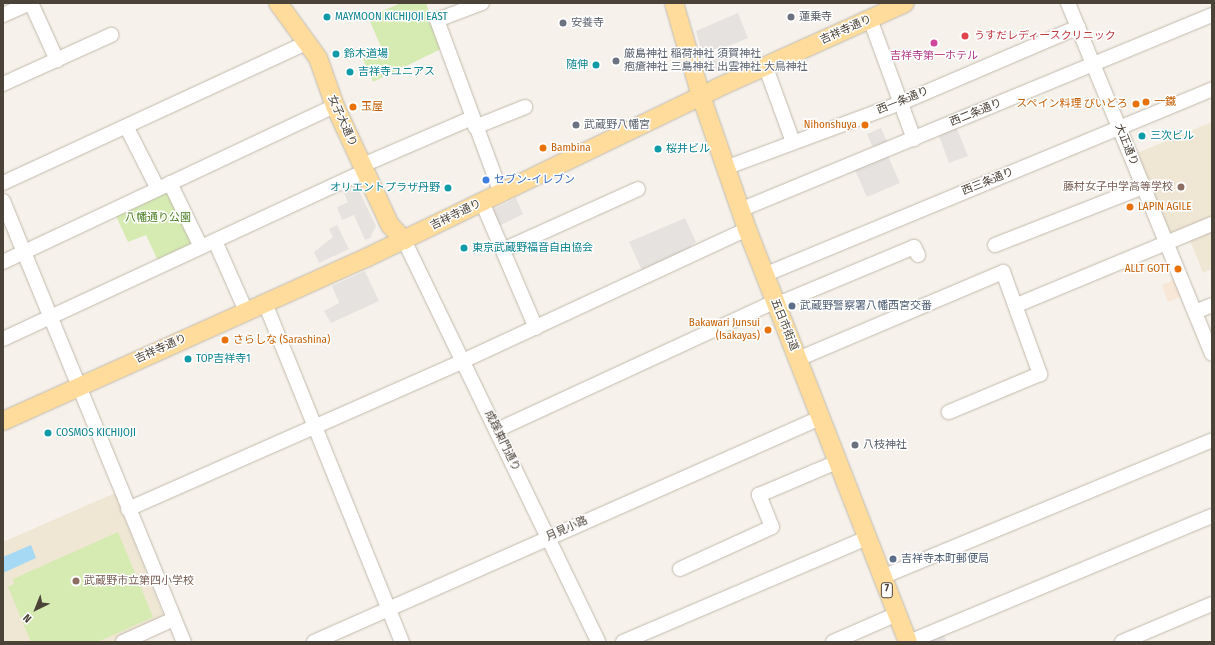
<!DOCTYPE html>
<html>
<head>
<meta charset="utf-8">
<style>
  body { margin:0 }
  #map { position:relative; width:1215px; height:645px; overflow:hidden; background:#f6f2eb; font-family:"Fira Sans Condensed","Noto Sans JP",sans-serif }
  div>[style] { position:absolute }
  .commercial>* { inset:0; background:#f8e7d6 }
  .education>* { inset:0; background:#efe6d4 }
  .green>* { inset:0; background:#d5ebb2 }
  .parking>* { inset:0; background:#e5e2df }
  .water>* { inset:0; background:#a5d9f4 }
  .roads { filter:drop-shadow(0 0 1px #c2b9ac) drop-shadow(0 0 1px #c2b9ac) }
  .minor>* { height:14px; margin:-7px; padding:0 7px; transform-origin:7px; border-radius:7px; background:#fff }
  .major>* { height:18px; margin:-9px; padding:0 9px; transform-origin:9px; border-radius:9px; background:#ffdc9b }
  .dots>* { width:11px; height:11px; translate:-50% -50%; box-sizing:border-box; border:2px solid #fff; border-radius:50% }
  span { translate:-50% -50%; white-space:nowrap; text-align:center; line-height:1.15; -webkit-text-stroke:3px #fff; paint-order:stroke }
  .shield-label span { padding:1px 3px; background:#fff; border:1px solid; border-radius:3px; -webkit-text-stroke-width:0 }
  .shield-label { font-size:10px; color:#4b4238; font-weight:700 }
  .culture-label { font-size:11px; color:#0d838f }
  .left { translate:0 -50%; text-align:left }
  .right { translate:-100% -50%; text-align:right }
  .worship-label { font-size:11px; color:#5b616d }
  .street-label { font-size:11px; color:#4b4238 }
  .health-label { font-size:11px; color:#be3a42 }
  .hotel-label { font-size:11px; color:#b23c85 }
  .food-label { font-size:11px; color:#c56008 }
  .shop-label { font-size:11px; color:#366cbe }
  .education-label { font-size:11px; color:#785e54 }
  .park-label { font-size:11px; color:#4e8127 }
  .service-label { font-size:11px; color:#4e5e75 }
  .frame { position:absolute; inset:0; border:4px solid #4b4238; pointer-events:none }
  .north { position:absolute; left:16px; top:589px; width:40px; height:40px; -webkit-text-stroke:3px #fff; paint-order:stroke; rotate:223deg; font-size:11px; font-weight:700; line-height:16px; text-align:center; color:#4b4238 }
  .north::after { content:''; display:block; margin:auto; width:14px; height:18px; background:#4b4238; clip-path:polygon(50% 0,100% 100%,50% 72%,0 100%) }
</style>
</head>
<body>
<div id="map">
  <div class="commercial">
    <i style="clip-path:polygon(1179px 278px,1186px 295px,1168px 302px,1162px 285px)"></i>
  </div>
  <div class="education">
    <i style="clip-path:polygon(1212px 122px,1212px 221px,1171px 238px,1137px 153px)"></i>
    <i style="clip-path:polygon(1212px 226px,1212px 269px,1203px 273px,1188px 235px)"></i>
    <i style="clip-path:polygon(115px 493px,165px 619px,112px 642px,3px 642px,3px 542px)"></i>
  </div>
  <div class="green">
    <i style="clip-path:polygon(401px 3px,426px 3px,441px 49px,373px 82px,363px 59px,382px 49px,368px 17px)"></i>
    <i style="clip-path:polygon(168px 190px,194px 241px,192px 248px,159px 263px,146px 235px,128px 242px,115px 214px)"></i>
    <i style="clip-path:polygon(118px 532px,153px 617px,98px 642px,31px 642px,8px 587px,14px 584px,13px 579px)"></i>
  </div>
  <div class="parking">
    <i style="clip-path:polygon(738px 13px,748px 38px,703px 57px,696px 31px)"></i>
    <i style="clip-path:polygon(725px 51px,732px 67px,719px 72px,707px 67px,705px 59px)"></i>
    <i style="clip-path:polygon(955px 124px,968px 156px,949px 163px,937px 131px)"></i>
    <i style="clip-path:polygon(881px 128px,888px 144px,874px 150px,867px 134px)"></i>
    <i style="clip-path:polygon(887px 154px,900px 183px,867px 197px,854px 168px)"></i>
    <i style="clip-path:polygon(354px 181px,376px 226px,370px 238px,365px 240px,354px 215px,342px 220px,337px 207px,348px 202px,341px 187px)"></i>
    <i style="clip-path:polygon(516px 198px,523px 214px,497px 227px,492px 210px)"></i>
    <i style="clip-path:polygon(685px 218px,696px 242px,691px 245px,696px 254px,646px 279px,629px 242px)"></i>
    <i style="clip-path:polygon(337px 225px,349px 249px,319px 263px,314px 252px,333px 237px,329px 229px)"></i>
    <i style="clip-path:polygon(365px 271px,379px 301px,331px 323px,324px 311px,339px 303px,332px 286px)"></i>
    <i style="clip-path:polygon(942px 632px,947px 642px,919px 642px)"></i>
  </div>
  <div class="water">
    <i style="clip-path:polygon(31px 545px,36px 558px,3px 573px,3px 557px)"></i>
  </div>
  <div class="roads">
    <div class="minor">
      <i style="left:31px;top:3px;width:63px;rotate:65.5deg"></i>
      <i style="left:482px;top:3px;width:48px;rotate:159.3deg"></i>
      <i style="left:437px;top:20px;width:184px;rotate:69.7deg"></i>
      <i style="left:1068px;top:3px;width:379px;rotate:67.7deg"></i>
      <i style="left:3px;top:15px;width:30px;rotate:-24deg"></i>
      <i style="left:870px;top:19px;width:128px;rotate:69.9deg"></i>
      <i style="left:765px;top:65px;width:82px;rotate:70deg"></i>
      <i style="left:3px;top:84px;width:119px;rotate:-24.4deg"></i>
      <i style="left:475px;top:127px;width:54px;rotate:-21.8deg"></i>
      <i style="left:127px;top:128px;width:68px;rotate:63.1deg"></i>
      <i style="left:363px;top:165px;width:119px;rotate:-23.3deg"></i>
      <i style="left:725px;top:168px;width:188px;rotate:-20.3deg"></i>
      <i style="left:901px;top:103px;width:193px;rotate:-23.2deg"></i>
      <i style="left:3px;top:183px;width:336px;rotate:-24.8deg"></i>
      <i style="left:170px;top:183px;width:71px;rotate:64.2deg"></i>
      <i style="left:3px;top:201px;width:477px;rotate:67.7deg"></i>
      <i style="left:482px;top:202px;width:137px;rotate:66.8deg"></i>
      <i style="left:740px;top:210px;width:511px;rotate:-22.45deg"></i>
      <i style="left:404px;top:240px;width:446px;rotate:64.2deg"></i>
      <i style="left:215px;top:241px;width:77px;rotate:66.1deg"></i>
      <i style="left:995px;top:245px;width:159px;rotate:-21.4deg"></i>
      <i style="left:503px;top:250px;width:148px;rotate:-24.3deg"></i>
      <i style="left:3px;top:262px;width:367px;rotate:-25.2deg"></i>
      <i style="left:764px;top:275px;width:485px;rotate:-22.5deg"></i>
      <i style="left:265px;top:303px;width:366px;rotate:68deg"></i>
      <i style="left:1017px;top:305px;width:211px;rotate:-22.6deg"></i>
      <i style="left:1195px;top:312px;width:18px;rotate:-22deg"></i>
      <i style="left:3px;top:339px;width:399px;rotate:-24.9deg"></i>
      <i style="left:798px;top:359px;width:223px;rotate:-23deg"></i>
      <i style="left:1003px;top:272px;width:109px;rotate:70.1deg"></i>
      <i style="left:1040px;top:374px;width:99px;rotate:157.3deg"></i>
      <i style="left:497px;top:430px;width:298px;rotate:-24.8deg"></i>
      <i style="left:767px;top:305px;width:18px;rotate:-13deg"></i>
      <i style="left:785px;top:301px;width:140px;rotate:-22.7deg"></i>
      <i style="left:914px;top:247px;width:9px;rotate:63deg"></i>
      <i style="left:128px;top:509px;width:366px;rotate:-23.8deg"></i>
      <i style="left:463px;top:361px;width:313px;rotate:-24.9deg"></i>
      <i style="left:680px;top:569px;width:101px;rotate:-24.5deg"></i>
      <i style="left:772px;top:527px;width:35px;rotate:-112deg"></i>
      <i style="left:759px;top:495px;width:85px;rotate:-22.9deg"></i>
      <i style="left:882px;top:577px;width:357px;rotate:-22.5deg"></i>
      <i style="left:123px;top:642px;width:56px;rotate:-24.3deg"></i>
      <i style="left:314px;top:642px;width:553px;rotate:-23.88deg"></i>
      <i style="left:623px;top:642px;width:265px;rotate:-23.1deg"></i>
      <i style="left:833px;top:642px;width:70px;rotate:-23.6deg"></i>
      <i style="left:909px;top:642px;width:328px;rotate:-22.6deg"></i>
      <i style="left:1122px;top:642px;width:98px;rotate:-22.9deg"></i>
    </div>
    <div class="major">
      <i style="left:278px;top:3px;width:68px;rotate:54deg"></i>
      <i style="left:318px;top:58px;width:51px;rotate:70.5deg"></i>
      <i style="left:335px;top:106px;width:131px;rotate:65.2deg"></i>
      <i style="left:390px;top:225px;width:21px;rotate:47deg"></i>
      <i style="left:674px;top:3px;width:97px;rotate:73.8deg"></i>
      <i style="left:701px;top:96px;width:141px;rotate:70.9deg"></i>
      <i style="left:747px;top:229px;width:443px;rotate:68.7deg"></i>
      <i style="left:3px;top:421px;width:398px;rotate:-24.2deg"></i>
      <i style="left:366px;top:258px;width:390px;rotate:-25.8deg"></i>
      <i style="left:717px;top:88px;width:206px;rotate:-24.3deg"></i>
    </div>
  </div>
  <div class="dots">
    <i style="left:327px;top:17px;background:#0f9aa8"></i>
    <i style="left:791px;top:17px;background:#6b7280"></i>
    <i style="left:563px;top:23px;background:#6b7280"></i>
    <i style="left:965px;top:36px;background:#e0444e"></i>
    <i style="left:934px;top:43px;background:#d1479c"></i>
    <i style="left:336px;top:54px;background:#0f9aa8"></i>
    <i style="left:616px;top:61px;background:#6b7280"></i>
    <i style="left:596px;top:65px;background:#0f9aa8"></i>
    <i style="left:350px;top:72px;background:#0f9aa8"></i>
    <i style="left:1146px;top:102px;background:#e8710a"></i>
    <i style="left:1136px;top:104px;background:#e8710a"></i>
    <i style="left:353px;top:107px;background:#e8710a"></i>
    <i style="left:576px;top:125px;background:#6b7280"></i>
    <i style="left:865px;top:125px;background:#e8710a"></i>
    <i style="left:1142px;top:136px;background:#0f9aa8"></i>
    <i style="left:543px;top:148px;background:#e8710a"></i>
    <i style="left:658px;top:149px;background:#0f9aa8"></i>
    <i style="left:486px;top:180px;background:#3f7fe0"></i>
    <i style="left:1181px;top:187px;background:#8d6e63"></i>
    <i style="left:448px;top:188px;background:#0f9aa8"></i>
    <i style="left:1130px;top:207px;background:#e8710a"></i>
    <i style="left:464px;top:248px;background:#0f9aa8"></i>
    <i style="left:1178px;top:269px;background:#e8710a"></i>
    <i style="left:792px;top:306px;background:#5c6f8a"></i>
    <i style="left:768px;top:330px;background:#e8710a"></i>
    <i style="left:225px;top:340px;background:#e8710a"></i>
    <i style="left:188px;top:359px;background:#0f9aa8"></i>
    <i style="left:48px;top:433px;background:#0f9aa8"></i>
    <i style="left:855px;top:445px;background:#6b7280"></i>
    <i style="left:893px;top:559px;background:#5c6f8a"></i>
    <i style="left:76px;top:581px;background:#8d6e63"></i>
  </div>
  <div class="shield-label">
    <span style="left:887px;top:590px">7</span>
  </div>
  <div class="culture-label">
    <span class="left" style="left:335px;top:17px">MAYMOON KICHIJOJI EAST</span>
    <span class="left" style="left:344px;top:54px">鈴木道場</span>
    <span class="right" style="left:588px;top:65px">随伸</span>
    <span class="left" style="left:358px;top:72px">吉祥寺ユニアス</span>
    <span class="left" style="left:1150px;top:136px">三次ビル</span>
    <span class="left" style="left:666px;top:149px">桜井ビル</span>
    <span class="right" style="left:440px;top:188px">オリエントプラザ丹野</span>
    <span class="left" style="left:472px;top:248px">東京武蔵野福音自由協会</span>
    <span class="left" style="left:196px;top:359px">TOP吉祥寺1</span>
    <span class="left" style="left:56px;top:433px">COSMOS KICHIJOJI</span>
  </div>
  <div class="worship-label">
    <span class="left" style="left:799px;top:17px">蓮乗寺</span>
    <span class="left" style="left:571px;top:23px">安養寺</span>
    <span class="left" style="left:624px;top:61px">厳島神社 稲荷神社 須賀神社<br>疱瘡神社 三島神社 出雲神社 大鳥神社</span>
    <span class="left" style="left:584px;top:125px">武蔵野八幡宮</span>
    <span class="left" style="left:863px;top:445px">八枝神社</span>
  </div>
  <div class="street-label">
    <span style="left:846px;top:30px;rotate:-24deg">吉祥寺通り</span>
    <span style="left:903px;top:101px;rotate:-22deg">西一条通り</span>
    <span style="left:976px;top:113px;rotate:-22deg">西二条通り</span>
    <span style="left:342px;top:121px;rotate:66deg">女子大通り</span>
    <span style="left:1126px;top:145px;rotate:68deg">大正通り</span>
    <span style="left:988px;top:182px;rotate:-22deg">西三条通り</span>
    <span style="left:456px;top:215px;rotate:-26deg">吉祥寺通り</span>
    <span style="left:784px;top:325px;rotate:68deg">五日市街道</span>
    <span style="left:161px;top:349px;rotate:-24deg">吉祥寺通り</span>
    <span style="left:502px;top:441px;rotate:64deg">成蹊東門通り</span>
    <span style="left:567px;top:529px;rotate:-24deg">月見小路</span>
  </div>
  <div class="health-label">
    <span class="left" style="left:974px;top:36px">うすだレディースクリニック</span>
  </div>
  <div class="hotel-label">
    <span style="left:934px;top:56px">吉祥寺第一ホテル</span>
  </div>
  <div class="food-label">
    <span class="left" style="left:1154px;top:102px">一鐵</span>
    <span class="right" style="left:1128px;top:104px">スペイン料理 びいどろ</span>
    <span class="left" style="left:361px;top:107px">玉屋</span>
    <span class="right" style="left:857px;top:125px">Nihonshuya</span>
    <span class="left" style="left:551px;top:148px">Bambina</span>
    <span class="left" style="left:1138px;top:207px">LAPIN AGILE</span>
    <span class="right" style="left:1170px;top:269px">ALLT GOTT</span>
    <span class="right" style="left:760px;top:330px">Bakawari Junsui<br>(Isakayas)</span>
    <span class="left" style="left:233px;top:340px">さらしな (Sarashina)</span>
  </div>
  <div class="shop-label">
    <span class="left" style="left:494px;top:180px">セブン-イレブン</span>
  </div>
  <div class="education-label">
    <span class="right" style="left:1173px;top:187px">藤村女子中学高等学校</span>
    <span class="left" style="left:84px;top:581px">武蔵野市立第四小学校</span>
  </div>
  <div class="park-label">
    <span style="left:158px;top:218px">八幡通り公園</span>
  </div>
  <div class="service-label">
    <span class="left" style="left:800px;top:306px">武蔵野警察署八幡西宮交番</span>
    <span class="left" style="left:901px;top:559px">吉祥寺本町郵便局</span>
  </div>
  <div class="frame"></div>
  <div class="north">N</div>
</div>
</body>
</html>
